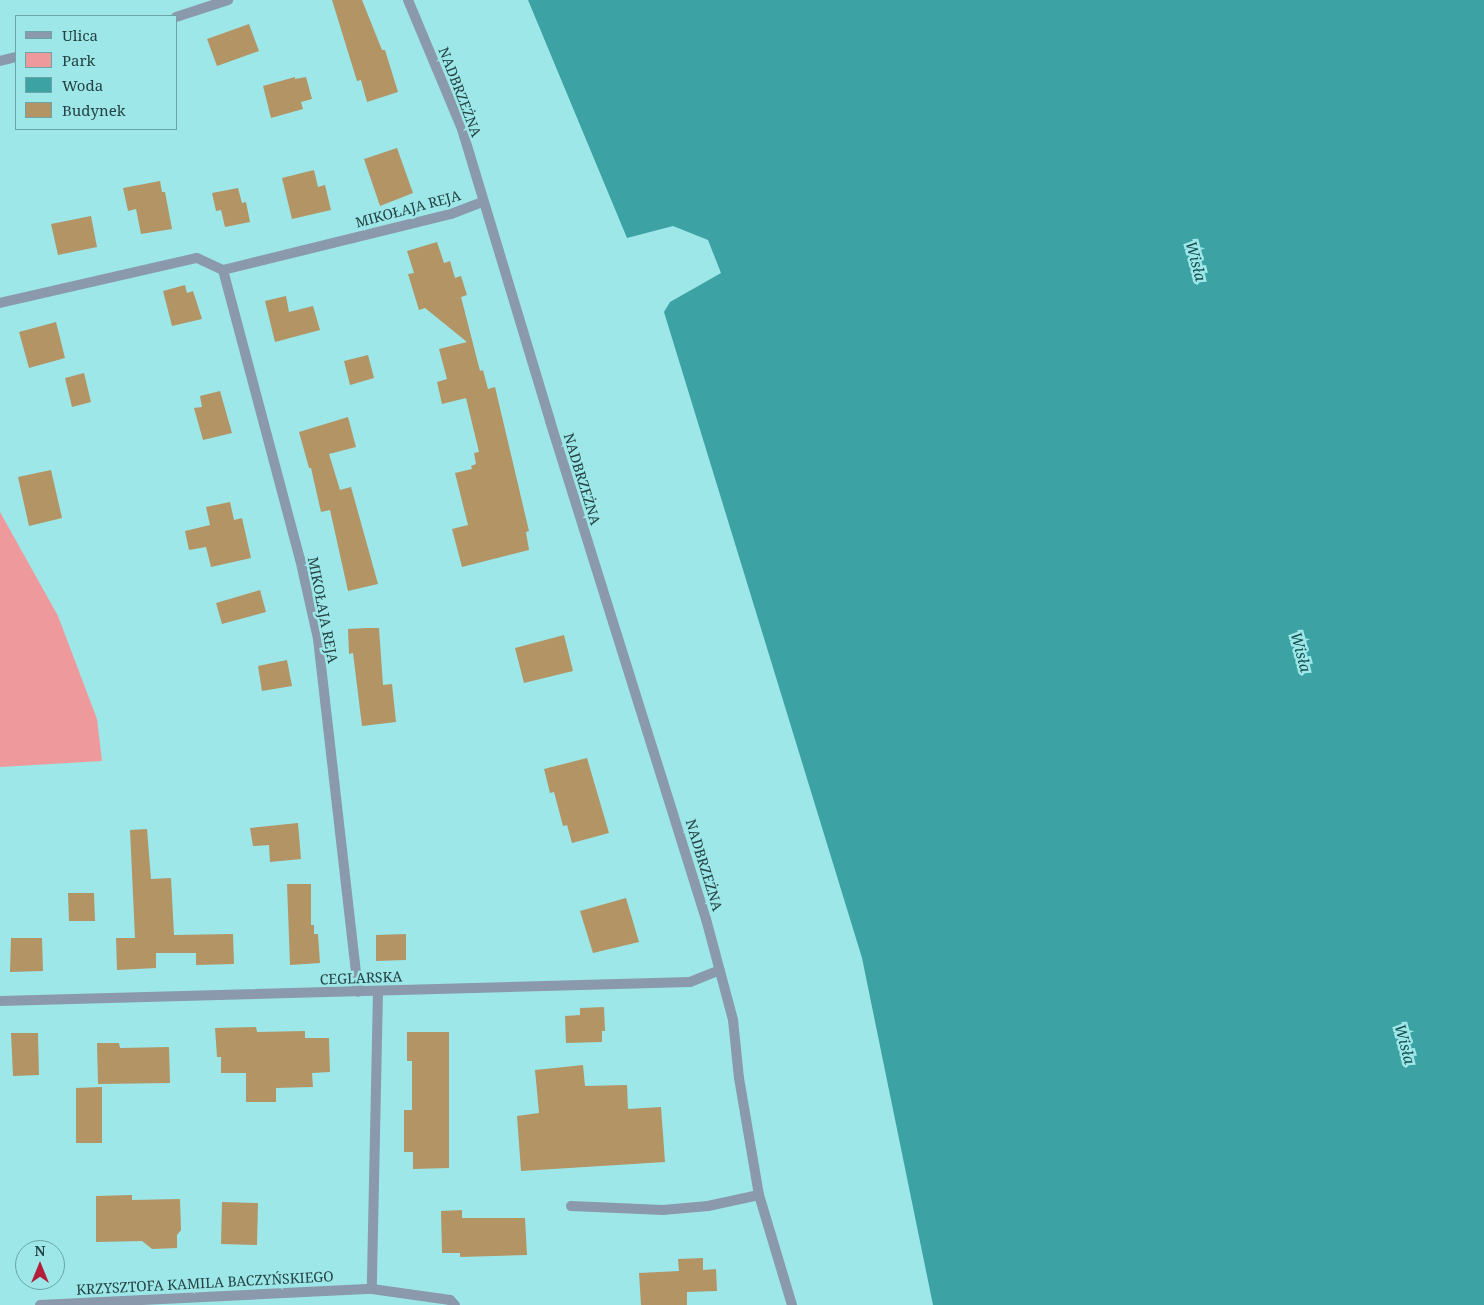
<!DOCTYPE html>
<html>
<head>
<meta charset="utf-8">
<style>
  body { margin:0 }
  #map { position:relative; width:1484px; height:1305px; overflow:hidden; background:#9de7e8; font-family:"Noto Serif",serif }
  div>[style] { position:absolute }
  .green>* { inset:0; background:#ee9a9d }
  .water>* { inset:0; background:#3da2a4 }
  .building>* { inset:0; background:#b39465 }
  .lane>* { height:10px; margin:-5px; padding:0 5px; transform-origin:5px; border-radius:5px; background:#8b99ac }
  .street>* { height:10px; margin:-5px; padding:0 5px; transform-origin:5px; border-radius:5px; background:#8b99ac }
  span { translate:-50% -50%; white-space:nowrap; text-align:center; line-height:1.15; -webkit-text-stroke:5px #9de7e8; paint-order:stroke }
  .street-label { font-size:14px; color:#244243 }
  .water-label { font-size:15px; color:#114c4d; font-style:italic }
  .legend { position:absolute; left:15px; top:15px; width:162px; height:115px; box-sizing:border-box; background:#9de7e8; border:1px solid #6da5a6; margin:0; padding:6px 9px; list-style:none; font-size:15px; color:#244243 }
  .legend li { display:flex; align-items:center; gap:10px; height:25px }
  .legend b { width:25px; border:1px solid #6da5a6 }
  .north { position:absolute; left:15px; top:1240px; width:50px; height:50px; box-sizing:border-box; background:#9de7e8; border:1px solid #6da5a6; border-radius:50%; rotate:0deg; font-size:14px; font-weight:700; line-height:20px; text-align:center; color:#244243 }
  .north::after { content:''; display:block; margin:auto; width:18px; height:22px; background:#b21f3b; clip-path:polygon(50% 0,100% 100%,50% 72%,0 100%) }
</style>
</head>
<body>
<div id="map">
  <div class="green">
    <i style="clip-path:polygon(0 512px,58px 616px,97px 719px,102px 761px,0 767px)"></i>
  </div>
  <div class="water">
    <i style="clip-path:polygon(528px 0,1484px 0,1484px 1305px,933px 1305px,862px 958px,664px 312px,670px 302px,721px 273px,708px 240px,673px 226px,627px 238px)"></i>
  </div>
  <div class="building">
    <i style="clip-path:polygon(332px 0,362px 0,382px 50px,385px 50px,398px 92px,367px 102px,361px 80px,357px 81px)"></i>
    <i style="clip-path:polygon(249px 24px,259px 51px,217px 66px,207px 39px)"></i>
    <i style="clip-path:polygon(295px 77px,295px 79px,306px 77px,312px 99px,301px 102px,303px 109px,271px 118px,263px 86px)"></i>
    <i style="clip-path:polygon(397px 148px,413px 193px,380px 206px,364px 159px)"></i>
    <i style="clip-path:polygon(314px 170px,318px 187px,325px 185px,331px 210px,292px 219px,282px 178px)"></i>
    <i style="clip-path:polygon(160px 181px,162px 192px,165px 192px,172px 229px,141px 234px,136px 209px,128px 211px,123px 188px)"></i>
    <i style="clip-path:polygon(238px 188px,242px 203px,246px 202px,250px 222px,225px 227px,221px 210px,216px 211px,212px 193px)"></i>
    <i style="clip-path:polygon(91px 216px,97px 247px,58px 255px,51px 224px)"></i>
    <i style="clip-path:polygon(437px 242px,444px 263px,450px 261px,455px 278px,461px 276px,467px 295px,461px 297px,480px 371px,483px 370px,488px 389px,495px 387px,529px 531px,526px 532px,529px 550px,462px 567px,452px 529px,468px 525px,455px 473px,472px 469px,471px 466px,476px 464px,474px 453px,479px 452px,466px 398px,442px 404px,437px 382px,447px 379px,439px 349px,467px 342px,425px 308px,419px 310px,408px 274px,414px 273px,407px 251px)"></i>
    <i style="clip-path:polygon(185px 285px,187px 293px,193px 291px,202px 319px,172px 326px,163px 291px)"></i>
    <i style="clip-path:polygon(286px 296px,289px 312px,313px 306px,320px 330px,275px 342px,265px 301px)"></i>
    <i style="clip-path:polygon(56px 322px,65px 358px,29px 368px,19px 332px)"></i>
    <i style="clip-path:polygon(368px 355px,374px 378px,350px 385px,344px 361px)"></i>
    <i style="clip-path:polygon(84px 373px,91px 402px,72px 407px,65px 378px)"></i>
    <i style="clip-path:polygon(220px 391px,232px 433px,203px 440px,194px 408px,202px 407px,200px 396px)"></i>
    <i style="clip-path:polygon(348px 417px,356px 447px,329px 454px,340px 490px,351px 487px,378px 584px,348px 591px,330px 510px,321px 512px,311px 468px,309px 468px,299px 432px)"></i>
    <i style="clip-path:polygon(51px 470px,62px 518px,29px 526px,18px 477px)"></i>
    <i style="clip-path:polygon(230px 502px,234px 520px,242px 518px,251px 558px,211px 567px,206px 547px,189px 550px,185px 531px,210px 525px,206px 507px)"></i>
    <i style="clip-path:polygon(260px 590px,266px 612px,222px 624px,216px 603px)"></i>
    <i style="clip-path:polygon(367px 628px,379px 628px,383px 685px,392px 684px,396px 722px,362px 726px,353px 653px,349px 654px,348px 629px)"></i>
    <i style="clip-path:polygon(564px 635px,573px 671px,524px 683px,515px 648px)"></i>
    <i style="clip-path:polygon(287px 660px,292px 686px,262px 691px,258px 666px)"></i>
    <i style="clip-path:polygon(587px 758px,609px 833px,572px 843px,567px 825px,563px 826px,554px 792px,550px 793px,544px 769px)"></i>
    <i style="clip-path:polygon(298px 823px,301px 859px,270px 862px,269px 845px,253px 846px,250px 828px)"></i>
    <i style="clip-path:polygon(147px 829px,151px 879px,171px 878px,174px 935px,233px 934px,234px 964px,196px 965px,196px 953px,156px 953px,156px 968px,117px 970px,116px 938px,135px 938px,130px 830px)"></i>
    <i style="clip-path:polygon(287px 884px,311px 884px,311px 925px,314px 925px,314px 934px,318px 934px,320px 963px,290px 965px)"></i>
    <i style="clip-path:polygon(68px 893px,94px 893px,95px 921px,69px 921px)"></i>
    <i style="clip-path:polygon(626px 898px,639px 942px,593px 953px,580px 911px)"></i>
    <i style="clip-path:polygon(406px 934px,406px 960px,376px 961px,376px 935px)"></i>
    <i style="clip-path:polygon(11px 938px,42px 938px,43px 971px,10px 972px)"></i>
    <i style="clip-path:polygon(604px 1007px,605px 1031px,602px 1031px,602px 1042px,566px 1043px,565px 1016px,580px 1015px,580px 1008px)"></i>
    <i style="clip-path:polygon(256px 1027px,257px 1032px,305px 1031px,305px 1038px,329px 1038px,330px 1072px,312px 1073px,313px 1087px,276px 1088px,276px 1102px,246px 1102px,246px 1073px,221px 1073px,221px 1057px,217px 1057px,215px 1028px)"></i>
    <i style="clip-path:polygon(407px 1032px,449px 1032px,449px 1168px,413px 1169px,413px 1152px,404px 1152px,404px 1110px,412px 1110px,412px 1061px,407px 1061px)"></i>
    <i style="clip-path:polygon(11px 1033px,38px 1033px,39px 1075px,13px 1076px)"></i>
    <i style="clip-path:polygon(97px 1043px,119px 1043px,120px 1048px,169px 1047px,170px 1083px,98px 1084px)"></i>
    <i style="clip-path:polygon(583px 1065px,585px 1086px,627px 1085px,628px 1109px,661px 1107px,665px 1162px,521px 1171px,517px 1116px,539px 1113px,535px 1070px)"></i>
    <i style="clip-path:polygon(102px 1087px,102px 1143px,76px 1143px,76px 1088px)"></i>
    <i style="clip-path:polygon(132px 1195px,132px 1200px,180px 1199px,181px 1230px,177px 1235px,177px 1248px,152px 1249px,142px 1241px,96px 1242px,96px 1196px)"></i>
    <i style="clip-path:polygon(222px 1202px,258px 1203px,257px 1245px,221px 1244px)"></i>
    <i style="clip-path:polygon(462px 1210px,462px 1218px,525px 1218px,527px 1255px,460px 1257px,460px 1253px,442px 1253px,441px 1211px)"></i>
    <i style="clip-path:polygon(703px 1258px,703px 1270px,716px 1269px,717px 1291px,687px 1292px,687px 1305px,641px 1305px,639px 1273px,679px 1271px,678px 1259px)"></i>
  </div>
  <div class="lane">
    <i style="left:571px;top:1206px;width:92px;rotate:2.5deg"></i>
    <i style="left:663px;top:1210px;width:45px;rotate:-5.1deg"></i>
    <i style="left:708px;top:1206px;width:52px;rotate:-12.2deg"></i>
  </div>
  <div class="street">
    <i style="left:408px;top:0;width:140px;rotate:67.3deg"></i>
    <i style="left:462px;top:129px;width:305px;rotate:73.2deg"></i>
    <i style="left:550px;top:421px;width:522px;rotate:72.61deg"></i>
    <i style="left:706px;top:919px;width:105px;rotate:75deg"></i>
    <i style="left:733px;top:1020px;width:58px;rotate:84.1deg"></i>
    <i style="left:739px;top:1078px;width:119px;rotate:80.3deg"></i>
    <i style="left:759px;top:1195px;width:115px;rotate:73.3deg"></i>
    <i style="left:176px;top:17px;width:55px;rotate:-18.1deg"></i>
    <i style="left:0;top:61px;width:16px;rotate:-14deg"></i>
    <i style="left:223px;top:270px;width:299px;rotate:75.1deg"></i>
    <i style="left:300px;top:559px;width:82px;rotate:77.3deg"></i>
    <i style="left:318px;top:639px;width:355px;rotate:83.5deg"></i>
    <i style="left:0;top:303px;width:202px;rotate:-12.9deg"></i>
    <i style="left:197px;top:258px;width:29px;rotate:25deg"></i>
    <i style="left:223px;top:270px;width:235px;rotate:-13.8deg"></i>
    <i style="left:451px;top:214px;width:34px;rotate:-21deg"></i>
    <i style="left:378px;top:991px;width:298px;rotate:91.2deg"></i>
    <i style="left:372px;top:1289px;width:79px;rotate:8deg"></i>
    <i style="left:450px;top:1300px;width:7px;rotate:45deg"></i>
    <i style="left:0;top:1001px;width:690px;rotate:-1.58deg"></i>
    <i style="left:690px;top:982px;width:32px;rotate:-22deg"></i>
    <i style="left:40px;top:1305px;width:332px;rotate:-2.8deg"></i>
  </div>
  <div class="street-label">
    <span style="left:460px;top:92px;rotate:69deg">NADBRZEŻNA</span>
    <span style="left:408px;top:209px;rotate:-15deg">MIKOŁAJA REJA</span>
    <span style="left:582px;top:479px;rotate:73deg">NADBRZEŻNA</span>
    <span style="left:323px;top:610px;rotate:79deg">MIKOŁAJA REJA</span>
    <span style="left:704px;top:865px;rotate:73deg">NADBRZEŻNA</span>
    <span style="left:361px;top:978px;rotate:-2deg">CEGLARSKA</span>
    <span style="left:205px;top:1283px;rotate:-3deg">KRZYSZTOFA KAMILA BACZYŃSKIEGO</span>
  </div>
  <div class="water-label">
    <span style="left:1196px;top:261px;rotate:75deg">Wisła</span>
    <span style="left:1301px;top:652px;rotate:75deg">Wisła</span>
    <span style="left:1405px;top:1044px;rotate:75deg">Wisła</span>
  </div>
  <ul class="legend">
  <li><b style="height:6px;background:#8b99ac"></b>Ulica</li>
  <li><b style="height:14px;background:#ee9a9d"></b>Park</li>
  <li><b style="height:14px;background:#3da2a4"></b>Woda</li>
  <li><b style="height:14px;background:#b39465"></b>Budynek</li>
  </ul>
  <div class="north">N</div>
</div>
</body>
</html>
